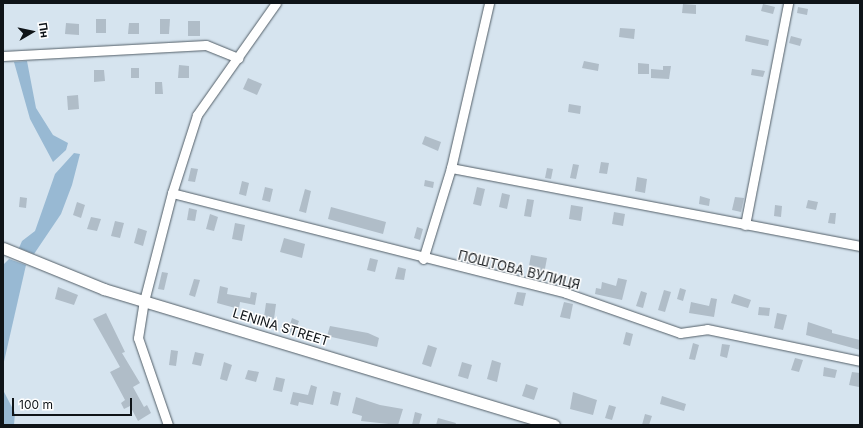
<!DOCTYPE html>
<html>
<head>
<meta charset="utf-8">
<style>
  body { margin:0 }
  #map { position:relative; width:863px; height:428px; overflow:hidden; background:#d6e4ef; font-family:Inter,sans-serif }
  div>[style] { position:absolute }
  .green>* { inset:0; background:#98b9d3 }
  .building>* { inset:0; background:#b0bdc8 }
  .roads { filter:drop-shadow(0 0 1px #525e67) drop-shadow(0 0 1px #525e67) }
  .minor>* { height:9px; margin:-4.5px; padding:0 4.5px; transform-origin:4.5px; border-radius:4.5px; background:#fff }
  .tertiary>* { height:11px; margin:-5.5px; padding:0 5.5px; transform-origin:5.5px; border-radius:5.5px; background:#fff }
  span { translate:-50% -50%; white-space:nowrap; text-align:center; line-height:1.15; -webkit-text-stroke:3px #fff; paint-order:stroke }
  .street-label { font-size:13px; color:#0f1418 }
  .frame { position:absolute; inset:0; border:4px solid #0f1418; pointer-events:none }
  .north { position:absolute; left:12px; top:12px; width:40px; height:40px; -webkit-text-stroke:3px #fff; paint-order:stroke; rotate:81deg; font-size:11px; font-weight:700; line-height:16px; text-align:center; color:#0f1418 }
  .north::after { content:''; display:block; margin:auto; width:14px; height:18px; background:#0f1418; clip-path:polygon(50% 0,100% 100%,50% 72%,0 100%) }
  .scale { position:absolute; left:12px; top:398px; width:120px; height:18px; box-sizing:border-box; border:2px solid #0f1418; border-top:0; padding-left:5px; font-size:12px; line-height:14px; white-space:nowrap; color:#0f1418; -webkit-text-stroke:3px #fff; paint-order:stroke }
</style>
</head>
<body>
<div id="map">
  <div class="green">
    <i style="clip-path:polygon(27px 61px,36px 108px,53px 135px,68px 143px,66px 150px,53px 162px,30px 119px,14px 62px)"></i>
    <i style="clip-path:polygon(74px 153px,80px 154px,72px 185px,61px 214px,34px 254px,19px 248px,22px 241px,35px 231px,55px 174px)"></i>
    <i style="clip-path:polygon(9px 259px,26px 265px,3px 366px,3px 265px)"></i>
    <i style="clip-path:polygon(3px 390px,15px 413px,14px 425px,3px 425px)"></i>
  </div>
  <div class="building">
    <i style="clip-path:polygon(683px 4px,696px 5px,696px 14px,682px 13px)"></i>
    <i style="clip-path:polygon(763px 4px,775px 7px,773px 14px,761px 11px)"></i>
    <i style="clip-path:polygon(798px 7px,808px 9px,807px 15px,797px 13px)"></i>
    <i style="clip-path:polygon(96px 19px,106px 19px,106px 33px,96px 33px)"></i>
    <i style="clip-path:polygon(160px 19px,170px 19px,169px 34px,160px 34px)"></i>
    <i style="clip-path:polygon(188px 21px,200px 21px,200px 36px,188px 36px)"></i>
    <i style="clip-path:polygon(66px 23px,79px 24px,79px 35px,65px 34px)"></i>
    <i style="clip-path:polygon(129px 23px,139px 23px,139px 34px,128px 34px)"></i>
    <i style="clip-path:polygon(620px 28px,635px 29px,634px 39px,619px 37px)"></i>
    <i style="clip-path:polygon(746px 35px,769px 40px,768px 46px,745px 41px)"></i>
    <i style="clip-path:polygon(791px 36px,802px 39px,800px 46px,789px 43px)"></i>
    <i style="clip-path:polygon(584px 61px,599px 64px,598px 71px,582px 68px)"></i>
    <i style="clip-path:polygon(638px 63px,649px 64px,649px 74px,638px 74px)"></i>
    <i style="clip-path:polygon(179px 65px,189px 66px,189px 78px,178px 78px)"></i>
    <i style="clip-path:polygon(663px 66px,671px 66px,669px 79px,651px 78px,651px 69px,663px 70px)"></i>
    <i style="clip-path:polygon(131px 68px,139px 68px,139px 78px,131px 78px)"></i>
    <i style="clip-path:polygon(752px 69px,765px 71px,763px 77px,751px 75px)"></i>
    <i style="clip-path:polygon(94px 70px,104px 70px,105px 81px,94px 82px)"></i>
    <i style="clip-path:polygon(248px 78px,262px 84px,257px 95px,243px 89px)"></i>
    <i style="clip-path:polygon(155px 82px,162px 82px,163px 94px,155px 94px)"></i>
    <i style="clip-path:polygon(78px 95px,79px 109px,68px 110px,67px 96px)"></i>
    <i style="clip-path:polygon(569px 104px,581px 106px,580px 114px,568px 112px)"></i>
    <i style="clip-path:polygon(425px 136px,441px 142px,438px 151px,422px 144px)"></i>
    <i style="clip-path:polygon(601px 162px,609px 163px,607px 174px,599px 173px)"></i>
    <i style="clip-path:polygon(573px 164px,579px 165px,576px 179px,570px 178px)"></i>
    <i style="clip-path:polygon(191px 168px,198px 169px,195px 182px,188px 181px)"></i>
    <i style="clip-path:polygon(547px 168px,553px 169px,551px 179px,545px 178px)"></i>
    <i style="clip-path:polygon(637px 177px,647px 179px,645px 193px,635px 191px)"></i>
    <i style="clip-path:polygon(425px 180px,434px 182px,433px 188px,424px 186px)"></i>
    <i style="clip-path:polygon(242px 181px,249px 183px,246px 196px,239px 194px)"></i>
    <i style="clip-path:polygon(265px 187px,273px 189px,270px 202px,262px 200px)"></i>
    <i style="clip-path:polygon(477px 187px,485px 189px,481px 206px,473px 204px)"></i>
    <i style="clip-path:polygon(305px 189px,311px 191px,306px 213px,299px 211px)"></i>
    <i style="clip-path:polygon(502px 193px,510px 195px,507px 209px,499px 207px)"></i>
    <i style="clip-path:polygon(700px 196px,710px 199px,709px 206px,699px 204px)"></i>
    <i style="clip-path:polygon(20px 197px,27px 198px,26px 208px,19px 207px)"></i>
    <i style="clip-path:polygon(735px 197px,744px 198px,741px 212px,732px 210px)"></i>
    <i style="clip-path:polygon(527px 199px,534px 200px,531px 217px,524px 216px)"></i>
    <i style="clip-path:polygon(808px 200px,818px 202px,816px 210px,806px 208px)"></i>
    <i style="clip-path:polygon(77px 202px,85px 205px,81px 218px,73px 215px)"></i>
    <i style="clip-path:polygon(571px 205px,583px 207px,581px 221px,569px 219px)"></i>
    <i style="clip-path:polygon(775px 205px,782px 206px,781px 217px,774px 216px)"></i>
    <i style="clip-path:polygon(331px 207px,386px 222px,383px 234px,328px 219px)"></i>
    <i style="clip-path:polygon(189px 208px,197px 210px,195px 221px,187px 220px)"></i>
    <i style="clip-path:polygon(614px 212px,625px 214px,623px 226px,612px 224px)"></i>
    <i style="clip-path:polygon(830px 213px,836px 213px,835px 224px,828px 223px)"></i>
    <i style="clip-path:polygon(210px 214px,218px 217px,214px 231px,206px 229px)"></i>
    <i style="clip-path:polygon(91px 217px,101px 219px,97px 231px,87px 229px)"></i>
    <i style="clip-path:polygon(115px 221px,124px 223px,120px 238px,111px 236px)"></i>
    <i style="clip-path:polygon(235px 223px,245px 225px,242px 241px,232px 239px)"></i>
    <i style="clip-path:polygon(417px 227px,423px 229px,420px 240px,414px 238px)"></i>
    <i style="clip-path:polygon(138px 228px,147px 231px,143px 246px,134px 243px)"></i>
    <i style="clip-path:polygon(284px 238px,305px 244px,302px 258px,280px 252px)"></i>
    <i style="clip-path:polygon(531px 255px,547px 258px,544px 274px,528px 271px)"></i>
    <i style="clip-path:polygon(370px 258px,378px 260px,375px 272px,367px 270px)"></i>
    <i style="clip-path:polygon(398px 267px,406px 269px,404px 280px,395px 279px)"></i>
    <i style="clip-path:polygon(162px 272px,168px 273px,164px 290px,158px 289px)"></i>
    <i style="clip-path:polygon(618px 278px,627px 280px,622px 300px,595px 294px,596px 288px,601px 289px,602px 282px,616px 286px)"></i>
    <i style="clip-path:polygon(194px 279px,200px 280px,195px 297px,189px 295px)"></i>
    <i style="clip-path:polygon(220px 286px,228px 288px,227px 294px,250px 298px,251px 292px,257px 293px,255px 305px,240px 302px,239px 309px,217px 303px)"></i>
    <i style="clip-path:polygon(58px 287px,78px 295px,74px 305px,55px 299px)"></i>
    <i style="clip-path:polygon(680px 288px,686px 290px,683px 301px,677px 299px)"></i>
    <i style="clip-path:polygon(664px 290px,671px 292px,665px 312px,658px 310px)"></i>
    <i style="clip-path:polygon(641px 291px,647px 293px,643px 308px,636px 306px)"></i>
    <i style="clip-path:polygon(517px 292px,526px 293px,523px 306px,514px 304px)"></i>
    <i style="clip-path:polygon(734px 294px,751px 300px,748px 308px,731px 303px)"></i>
    <i style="clip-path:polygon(711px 298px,717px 299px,714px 317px,689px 313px,691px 302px,709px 306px)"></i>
    <i style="clip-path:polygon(564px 302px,573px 304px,570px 319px,560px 317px)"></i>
    <i style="clip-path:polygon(266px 303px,276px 304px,274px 319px,264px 317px)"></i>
    <i style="clip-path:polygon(759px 307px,770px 308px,769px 316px,758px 315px)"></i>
    <i style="clip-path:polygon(106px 313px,125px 352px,122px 353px,140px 383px,133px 387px,144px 407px,147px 405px,151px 413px,138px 421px,130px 406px,124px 409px,121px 403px,125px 400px,110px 372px,120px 367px,93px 319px)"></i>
    <i style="clip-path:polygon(777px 313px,787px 315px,783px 330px,774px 328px)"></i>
    <i style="clip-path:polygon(292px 318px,299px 321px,294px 334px,288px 331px)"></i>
    <i style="clip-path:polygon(808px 322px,832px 330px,832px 333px,860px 340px,860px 350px,806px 335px)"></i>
    <i style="clip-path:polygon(330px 326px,368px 333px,379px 338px,377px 347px,327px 336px)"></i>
    <i style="clip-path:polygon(626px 332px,633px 334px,630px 346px,623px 344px)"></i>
    <i style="clip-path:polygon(693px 343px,699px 345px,695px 360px,689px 359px)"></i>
    <i style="clip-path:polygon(722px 344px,730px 345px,727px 358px,720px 356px)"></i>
    <i style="clip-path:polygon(428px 345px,437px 348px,431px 367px,422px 364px)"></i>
    <i style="clip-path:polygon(171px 350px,178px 351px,176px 366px,169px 365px)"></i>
    <i style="clip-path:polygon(195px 352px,204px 354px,201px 366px,192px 364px)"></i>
    <i style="clip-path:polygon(795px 358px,803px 360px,799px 372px,791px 370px)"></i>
    <i style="clip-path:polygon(492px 360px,501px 363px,497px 382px,487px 379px)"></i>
    <i style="clip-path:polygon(224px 362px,232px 365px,227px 381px,220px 379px)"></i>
    <i style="clip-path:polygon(462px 362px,472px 365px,468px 379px,458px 376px)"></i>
    <i style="clip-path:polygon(824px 367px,837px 370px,835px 378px,823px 376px)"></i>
    <i style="clip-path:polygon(248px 370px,259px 372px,256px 382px,245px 379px)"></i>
    <i style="clip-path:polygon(852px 372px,860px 373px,859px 387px,849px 385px)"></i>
    <i style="clip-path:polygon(276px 377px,285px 379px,282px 392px,273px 390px)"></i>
    <i style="clip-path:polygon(526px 384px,538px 388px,534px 400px,522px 396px)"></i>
    <i style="clip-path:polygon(311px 385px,317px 387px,313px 405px,299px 402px,298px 406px,290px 404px,293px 392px,308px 395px)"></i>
    <i style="clip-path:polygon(333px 391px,341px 393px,338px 406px,330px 404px)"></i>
    <i style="clip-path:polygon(573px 392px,597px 400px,593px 415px,570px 409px)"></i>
    <i style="clip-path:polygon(662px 396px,686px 404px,684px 411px,660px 404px)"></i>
    <i style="clip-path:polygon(356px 397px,380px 405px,403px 409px,398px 425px,361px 421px,362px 416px,352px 413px)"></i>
    <i style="clip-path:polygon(609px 405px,616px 407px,612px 420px,605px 418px)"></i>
    <i style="clip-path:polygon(415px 412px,422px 414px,419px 425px,412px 425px)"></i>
    <i style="clip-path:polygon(645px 414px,652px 416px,649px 425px,642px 425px)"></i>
    <i style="clip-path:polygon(438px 418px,456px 423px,455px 425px,436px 425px)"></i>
  </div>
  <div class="roads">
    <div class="minor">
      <i style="left:3px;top:56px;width:203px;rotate:-3.1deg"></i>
      <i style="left:206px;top:45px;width:35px;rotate:22deg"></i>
      <i style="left:451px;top:168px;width:416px;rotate:10.8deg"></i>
      <i style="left:172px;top:193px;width:406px;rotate:14.2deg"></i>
      <i style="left:566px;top:293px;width:121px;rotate:19.3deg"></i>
      <i style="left:680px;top:333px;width:27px;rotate:-8deg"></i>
      <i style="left:707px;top:329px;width:156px;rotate:11.8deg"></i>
      <i style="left:745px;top:225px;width:226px;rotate:-79deg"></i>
      <i style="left:423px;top:259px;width:95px;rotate:-72.9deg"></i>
      <i style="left:451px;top:168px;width:169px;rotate:-77deg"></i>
      <i style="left:168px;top:425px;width:92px;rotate:-109deg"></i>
      <i style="left:138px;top:338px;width:37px;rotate:-81deg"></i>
      <i style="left:144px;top:301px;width:112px;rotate:-75.5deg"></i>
      <i style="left:172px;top:193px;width:82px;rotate:-72.2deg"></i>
      <i style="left:197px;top:115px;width:137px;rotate:-54.8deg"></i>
    </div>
    <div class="tertiary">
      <i style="left:3px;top:248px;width:109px;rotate:22.1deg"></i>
      <i style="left:104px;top:289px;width:470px;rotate:16.8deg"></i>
    </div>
  </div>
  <div class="street-label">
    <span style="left:519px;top:270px;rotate:14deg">ПОШТОВА ВУЛИЦЯ</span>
    <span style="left:281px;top:327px;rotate:17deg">LENINA STREET</span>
  </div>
  <div class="frame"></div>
  <div class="north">Пн</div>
  <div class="scale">100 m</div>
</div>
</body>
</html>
